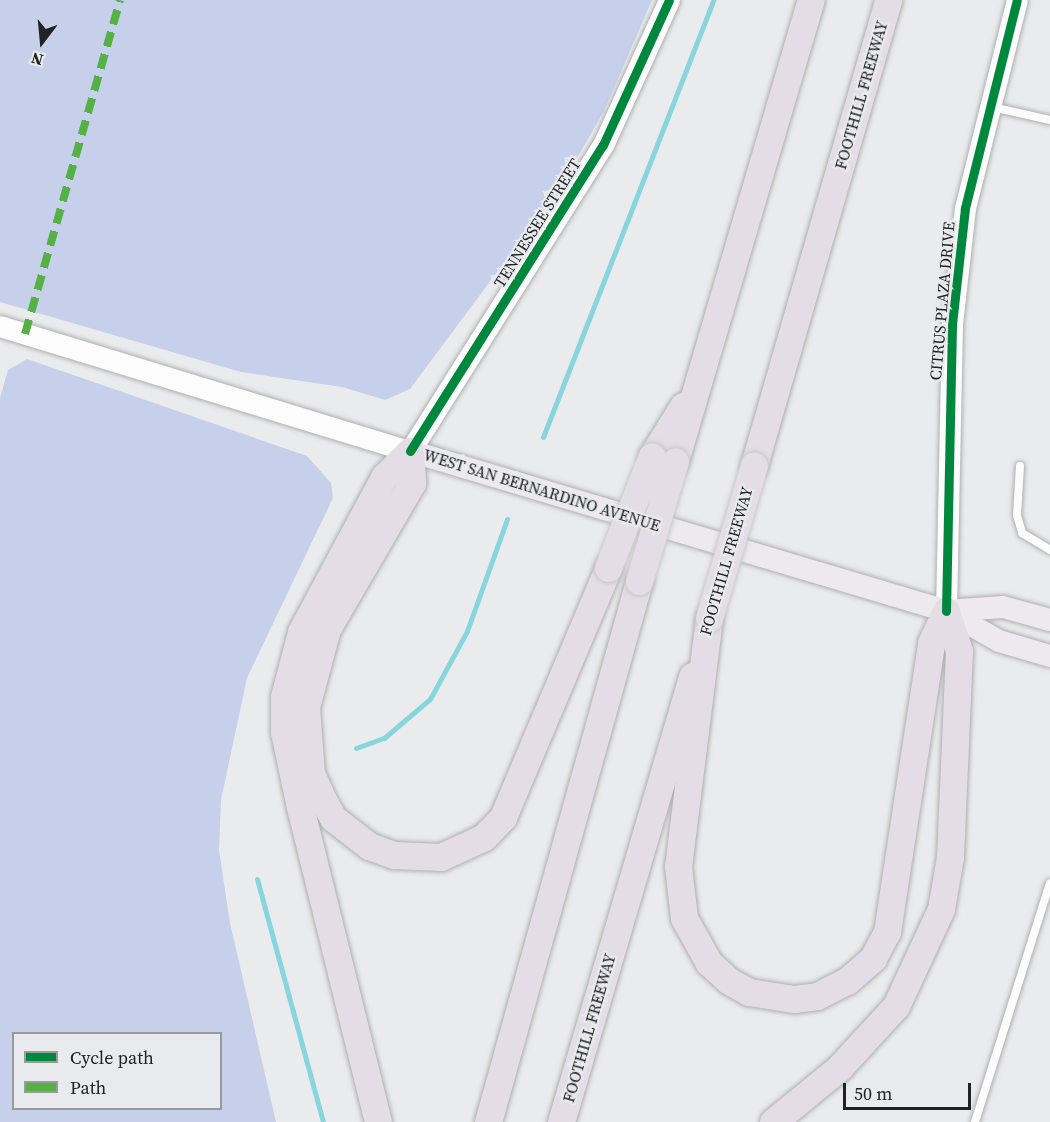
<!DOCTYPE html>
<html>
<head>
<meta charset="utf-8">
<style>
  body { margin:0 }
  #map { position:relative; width:1050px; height:1122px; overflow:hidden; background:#eaebec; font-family:"Source Serif 4",serif }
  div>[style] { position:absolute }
  .green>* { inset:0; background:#c6d0ea }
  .stream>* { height:5px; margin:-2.5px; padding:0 2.5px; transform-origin:2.5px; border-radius:2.5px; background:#89d5de }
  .roads { filter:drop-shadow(0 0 2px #afafb0) drop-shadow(0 0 2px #afafb0) }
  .lane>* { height:8px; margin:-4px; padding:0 4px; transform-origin:4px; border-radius:4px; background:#fcfcfc }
  .secondary>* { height:21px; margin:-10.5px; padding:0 10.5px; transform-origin:10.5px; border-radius:10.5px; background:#fcfcfc }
  .primary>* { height:22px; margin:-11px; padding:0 11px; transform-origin:11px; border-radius:11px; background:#ede9ef }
  .highway>* { height:27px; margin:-13.5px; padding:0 13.5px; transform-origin:13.5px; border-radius:13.5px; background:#e4dde6 }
  .bridges { filter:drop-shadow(0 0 2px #c7c7c8) drop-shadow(0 0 2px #c7c7c8) }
  .highway-bridge>* { height:27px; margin:-13.5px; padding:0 13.5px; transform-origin:13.5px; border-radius:13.5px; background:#e4dde6 }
  .quiet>* { height:8px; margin-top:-4px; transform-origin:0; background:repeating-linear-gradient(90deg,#55b145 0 15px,transparent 0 23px) }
  .cycleway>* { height:9px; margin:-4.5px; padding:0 4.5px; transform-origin:4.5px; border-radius:4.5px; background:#00873e }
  span { translate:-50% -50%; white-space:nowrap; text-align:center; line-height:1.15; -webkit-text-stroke:4.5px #e9eaed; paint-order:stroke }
  .street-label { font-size:16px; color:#212223 }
  .legend { position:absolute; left:12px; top:1032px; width:210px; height:78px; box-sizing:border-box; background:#e9eaed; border:2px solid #999a9c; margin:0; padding:8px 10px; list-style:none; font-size:18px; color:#212223 }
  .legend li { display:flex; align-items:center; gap:12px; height:30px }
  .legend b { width:30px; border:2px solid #999a9c }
  .north { position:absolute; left:12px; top:12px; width:60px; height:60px; -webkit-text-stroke:4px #e9eaed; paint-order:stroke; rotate:196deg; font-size:16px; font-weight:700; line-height:24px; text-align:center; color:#212223 }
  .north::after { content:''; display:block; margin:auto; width:21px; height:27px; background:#212223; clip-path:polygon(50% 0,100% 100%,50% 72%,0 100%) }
  .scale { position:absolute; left:843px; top:1083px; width:128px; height:27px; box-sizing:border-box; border:3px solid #212223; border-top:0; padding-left:8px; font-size:18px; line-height:21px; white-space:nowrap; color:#212223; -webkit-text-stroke:4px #e9eaed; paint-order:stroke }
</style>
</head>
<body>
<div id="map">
  <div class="green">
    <i style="clip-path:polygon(0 0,652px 0,604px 111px,561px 186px,410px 389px,385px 400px,342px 387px,241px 372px,0 302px)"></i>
    <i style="clip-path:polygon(evenodd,27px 359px,307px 456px,331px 483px,333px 498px,247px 678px,221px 800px,219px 850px,230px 923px,276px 1122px,0 1122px,0 398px,8px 370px,27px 359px,14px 1034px,220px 1034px,220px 1108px,14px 1108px,14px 1034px)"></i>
  </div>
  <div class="stream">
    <i style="left:543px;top:437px;width:469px;rotate:-68.7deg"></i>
    <i style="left:356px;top:748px;width:30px;rotate:-20deg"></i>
    <i style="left:384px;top:738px;width:60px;rotate:-40.3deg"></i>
    <i style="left:430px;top:699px;width:77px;rotate:-61.4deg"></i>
    <i style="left:467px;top:631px;width:119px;rotate:-70.3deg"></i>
    <i style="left:257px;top:879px;width:252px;rotate:74.8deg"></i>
  </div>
  <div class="roads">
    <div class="lane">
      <i style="left:992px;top:107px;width:59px;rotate:12.6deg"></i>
      <i style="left:1020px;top:466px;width:49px;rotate:93.5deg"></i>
      <i style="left:1017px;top:515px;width:19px;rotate:74deg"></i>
      <i style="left:1022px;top:533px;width:33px;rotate:31deg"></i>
      <i style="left:975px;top:1122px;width:250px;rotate:-72.6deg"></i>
    </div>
    <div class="secondary">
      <i style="left:0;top:326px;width:429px;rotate:17deg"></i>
      <i style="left:410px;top:451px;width:362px;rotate:-57.8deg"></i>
      <i style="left:603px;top:145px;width:159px;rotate:-65.5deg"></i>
      <i style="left:946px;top:611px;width:287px;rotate:-88.8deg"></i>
      <i style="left:952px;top:324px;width:117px;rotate:-83.6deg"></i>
      <i style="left:965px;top:208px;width:214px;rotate:-76deg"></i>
    </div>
    <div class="primary">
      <i style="left:410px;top:451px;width:559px;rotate:16.62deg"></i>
      <i style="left:946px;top:611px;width:61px;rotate:29.5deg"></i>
      <i style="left:999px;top:641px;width:53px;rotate:16.4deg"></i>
      <i style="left:946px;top:611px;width:57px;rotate:-4deg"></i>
      <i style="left:1003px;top:607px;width:49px;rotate:15.5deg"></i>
    </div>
    <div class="highway">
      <i style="left:410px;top:451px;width:32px;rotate:86deg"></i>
      <i style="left:412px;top:483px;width:169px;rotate:120.2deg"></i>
      <i style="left:327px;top:629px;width:81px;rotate:105.1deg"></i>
      <i style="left:306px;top:707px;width:66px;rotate:85.7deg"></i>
      <i style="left:311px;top:773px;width:27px;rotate:66deg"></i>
      <i style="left:322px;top:798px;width:23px;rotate:61deg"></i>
      <i style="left:333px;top:818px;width:46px;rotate:37.9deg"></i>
      <i style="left:369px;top:846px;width:27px;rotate:20deg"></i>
      <i style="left:394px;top:855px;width:47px;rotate:2.4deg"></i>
      <i style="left:441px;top:857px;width:47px;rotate:-24.9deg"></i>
      <i style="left:484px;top:837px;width:28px;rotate:-46deg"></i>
      <i style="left:503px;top:817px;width:270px;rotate:-67.1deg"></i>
      <i style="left:652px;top:456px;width:59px;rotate:-58.2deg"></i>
      <i style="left:675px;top:461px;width:481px;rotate:-73.6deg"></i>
      <i style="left:754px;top:465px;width:484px;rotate:-73.9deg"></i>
      <i style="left:709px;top:618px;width:250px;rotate:97.1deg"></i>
      <i style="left:678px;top:866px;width:52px;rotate:83.4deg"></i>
      <i style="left:684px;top:918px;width:51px;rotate:60.9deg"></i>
      <i style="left:709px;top:963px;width:27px;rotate:42deg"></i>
      <i style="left:729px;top:981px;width:23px;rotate:29deg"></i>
      <i style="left:749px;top:992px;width:46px;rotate:8.8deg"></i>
      <i style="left:794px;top:999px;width:23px;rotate:-7deg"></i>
      <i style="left:817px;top:996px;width:34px;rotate:-27deg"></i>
      <i style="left:847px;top:981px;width:35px;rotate:-41deg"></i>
      <i style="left:873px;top:958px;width:30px;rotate:-62deg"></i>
      <i style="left:887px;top:932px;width:292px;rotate:-81.3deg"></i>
      <i style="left:931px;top:643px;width:35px;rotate:-65deg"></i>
      <i style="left:378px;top:1122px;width:319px;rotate:-103.9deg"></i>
      <i style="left:301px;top:812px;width:82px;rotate:-102deg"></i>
      <i style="left:284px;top:732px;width:35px;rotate:-90deg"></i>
      <i style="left:284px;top:697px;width:67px;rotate:-75.3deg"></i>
      <i style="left:301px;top:632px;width:176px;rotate:-61.8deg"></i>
      <i style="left:384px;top:477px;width:37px;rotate:-45deg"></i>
      <i style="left:488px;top:1122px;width:562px;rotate:-74.4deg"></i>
      <i style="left:561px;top:1122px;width:465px;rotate:-73.6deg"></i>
      <i style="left:773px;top:1122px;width:85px;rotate:-39.3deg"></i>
      <i style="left:839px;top:1068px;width:84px;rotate:-47.4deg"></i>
      <i style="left:896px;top:1006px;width:107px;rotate:-65.1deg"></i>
      <i style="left:941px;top:909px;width:53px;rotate:-80.2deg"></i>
      <i style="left:950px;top:857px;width:206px;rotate:-87.5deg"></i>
      <i style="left:959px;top:651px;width:42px;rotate:-108deg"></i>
    </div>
  </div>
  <div class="bridges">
    <div class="highway-bridge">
      <i style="left:608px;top:568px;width:120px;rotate:-68.6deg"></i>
      <i style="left:639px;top:581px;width:125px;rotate:-73.3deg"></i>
      <i style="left:709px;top:618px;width:159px;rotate:-73.6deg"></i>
    </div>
  </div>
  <div class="quiet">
    <i style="left:25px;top:334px;width:347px;rotate:-74.1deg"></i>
  </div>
  <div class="cycleway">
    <i style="left:410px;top:451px;width:362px;rotate:-57.8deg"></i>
    <i style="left:603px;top:145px;width:159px;rotate:-65.5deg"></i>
    <i style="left:946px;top:611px;width:287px;rotate:-88.8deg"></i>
    <i style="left:952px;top:324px;width:117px;rotate:-83.6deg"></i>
    <i style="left:965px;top:208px;width:214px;rotate:-76deg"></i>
  </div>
  <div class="street-label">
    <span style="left:861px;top:95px;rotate:-74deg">FOOTHILL FREEWAY</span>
    <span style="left:537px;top:223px;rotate:-58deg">TENNESSEE STREET</span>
    <span style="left:942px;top:301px;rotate:-85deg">CITRUS PLAZA DRIVE</span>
    <span style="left:542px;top:490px;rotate:17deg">WEST SAN BERNARDINO AVENUE</span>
    <span style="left:726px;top:561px;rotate:-74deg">FOOTHILL FREEWAY</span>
    <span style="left:589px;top:1028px;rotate:-74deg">FOOTHILL FREEWAY</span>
  </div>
  <ul class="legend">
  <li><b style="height:8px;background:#00873e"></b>Cycle path</li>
  <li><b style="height:8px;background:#55b145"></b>Path</li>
  </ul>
  <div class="north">N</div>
  <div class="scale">50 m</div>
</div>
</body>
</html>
